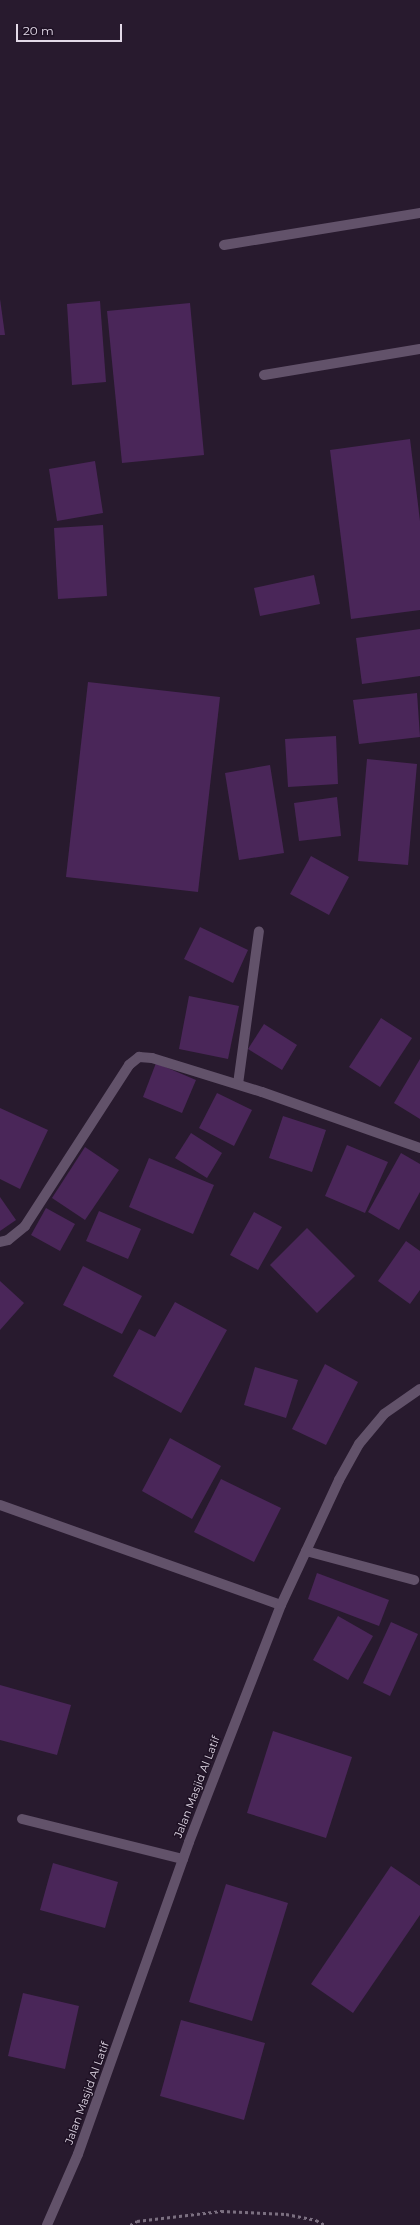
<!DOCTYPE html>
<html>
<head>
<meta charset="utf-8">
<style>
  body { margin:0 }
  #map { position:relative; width:420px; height:2225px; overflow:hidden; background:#281a2e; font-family:Montserrat,sans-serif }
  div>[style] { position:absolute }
  .building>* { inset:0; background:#4a2659 }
  .path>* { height:2.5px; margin-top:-1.25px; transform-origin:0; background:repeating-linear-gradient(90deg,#7b6f80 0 3px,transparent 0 6px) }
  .minor>* { height:10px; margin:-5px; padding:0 5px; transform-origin:5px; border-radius:5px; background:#62526a }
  span { translate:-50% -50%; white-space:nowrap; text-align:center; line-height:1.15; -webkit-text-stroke:3px #1e1124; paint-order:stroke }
  .street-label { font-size:11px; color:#e3dae8 }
  .scale { position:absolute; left:16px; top:24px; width:106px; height:18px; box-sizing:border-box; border:2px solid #e3dae8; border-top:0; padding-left:5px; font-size:12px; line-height:14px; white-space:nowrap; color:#e3dae8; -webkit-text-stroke:3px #1e1124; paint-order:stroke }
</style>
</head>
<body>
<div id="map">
  <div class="building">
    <i style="clip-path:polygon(0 299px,5px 335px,0 335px)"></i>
    <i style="clip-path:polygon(100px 301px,106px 382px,72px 385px,67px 304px)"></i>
    <i style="clip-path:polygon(190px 303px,204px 455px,122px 463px,107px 311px)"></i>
    <i style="clip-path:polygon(410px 439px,420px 521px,420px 610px,351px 619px,330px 450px)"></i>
    <i style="clip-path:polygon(95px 461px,103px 513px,57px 521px,49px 469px)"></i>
    <i style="clip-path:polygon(103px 525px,107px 596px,58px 599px,54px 528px)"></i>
    <i style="clip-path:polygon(314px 575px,320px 604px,260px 616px,254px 588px)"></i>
    <i style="clip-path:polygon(420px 629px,420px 676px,362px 684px,356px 638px)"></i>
    <i style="clip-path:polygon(88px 682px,220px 697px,198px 892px,66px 877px)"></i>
    <i style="clip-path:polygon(417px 693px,420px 737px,359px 744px,353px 700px)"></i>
    <i style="clip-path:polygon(336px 736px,338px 784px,288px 787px,285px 739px)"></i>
    <i style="clip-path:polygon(367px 759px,417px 764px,408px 865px,358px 861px)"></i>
    <i style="clip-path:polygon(270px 765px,284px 853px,239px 860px,225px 773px)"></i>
    <i style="clip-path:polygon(337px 797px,341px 836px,299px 841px,294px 803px)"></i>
    <i style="clip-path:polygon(311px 856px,349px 877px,329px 915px,290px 894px)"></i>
    <i style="clip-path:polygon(200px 927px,248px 950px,233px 983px,184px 959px)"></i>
    <i style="clip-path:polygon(189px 996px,239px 1006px,228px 1059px,179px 1049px)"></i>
    <i style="clip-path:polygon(381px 1018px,412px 1038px,380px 1087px,349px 1067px)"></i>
    <i style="clip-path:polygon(264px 1024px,297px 1045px,282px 1070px,248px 1049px)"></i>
    <i style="clip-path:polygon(420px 1059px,420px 1119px,394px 1103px)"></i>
    <i style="clip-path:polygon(156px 1063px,196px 1080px,182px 1113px,143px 1097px)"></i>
    <i style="clip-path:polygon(217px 1093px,252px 1110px,234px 1146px,199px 1128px)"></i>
    <i style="clip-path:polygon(0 1108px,48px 1130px,20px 1189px,0 1179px)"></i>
    <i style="clip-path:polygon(283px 1116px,326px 1130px,312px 1172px,269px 1158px)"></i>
    <i style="clip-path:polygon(191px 1133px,222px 1153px,207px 1178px,175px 1158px)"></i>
    <i style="clip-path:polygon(347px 1145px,388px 1162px,365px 1213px,325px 1196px)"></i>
    <i style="clip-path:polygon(85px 1147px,119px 1170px,85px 1220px,52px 1198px)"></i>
    <i style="clip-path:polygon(401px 1153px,420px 1164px,420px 1192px,399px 1230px,368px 1212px)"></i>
    <i style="clip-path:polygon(149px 1158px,214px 1185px,193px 1234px,129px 1207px)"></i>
    <i style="clip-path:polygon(0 1197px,16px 1220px,0 1231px)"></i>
    <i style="clip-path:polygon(46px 1208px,75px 1224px,60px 1251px,31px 1235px)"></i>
    <i style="clip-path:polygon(99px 1211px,141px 1229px,128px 1259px,86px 1241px)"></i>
    <i style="clip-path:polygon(254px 1212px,282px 1227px,258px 1270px,230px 1255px)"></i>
    <i style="clip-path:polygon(307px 1228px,355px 1276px,317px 1313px,270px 1265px)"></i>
    <i style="clip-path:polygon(406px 1241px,420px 1251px,420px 1290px,410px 1304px,378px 1281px)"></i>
    <i style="clip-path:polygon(83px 1266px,142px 1296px,122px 1334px,63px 1305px)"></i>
    <i style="clip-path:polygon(0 1281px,24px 1303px,0 1330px)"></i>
    <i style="clip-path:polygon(175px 1302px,227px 1330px,181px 1413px,113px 1376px,139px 1329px,155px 1337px)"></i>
    <i style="clip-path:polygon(325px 1364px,358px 1382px,326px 1445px,292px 1429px)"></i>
    <i style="clip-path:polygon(255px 1367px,298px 1380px,286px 1418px,244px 1405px)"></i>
    <i style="clip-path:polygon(170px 1438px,221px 1466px,192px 1519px,142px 1491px)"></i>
    <i style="clip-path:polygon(221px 1479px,281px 1508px,254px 1562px,194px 1532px)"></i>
    <i style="clip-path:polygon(317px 1573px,389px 1600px,379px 1626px,308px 1599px)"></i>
    <i style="clip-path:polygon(338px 1616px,373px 1636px,348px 1680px,313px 1660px)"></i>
    <i style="clip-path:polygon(391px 1622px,418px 1634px,390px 1696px,363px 1683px)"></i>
    <i style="clip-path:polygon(0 1685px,71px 1705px,57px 1755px,0 1740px)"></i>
    <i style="clip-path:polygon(273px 1731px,352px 1757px,326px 1838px,247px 1813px)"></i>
    <i style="clip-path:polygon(53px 1863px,118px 1882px,105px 1928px,40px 1910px)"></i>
    <i style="clip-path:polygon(391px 1866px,420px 1886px,420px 1915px,353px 2013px,311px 1984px)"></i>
    <i style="clip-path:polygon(226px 1884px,288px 1903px,252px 2021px,189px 2002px)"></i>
    <i style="clip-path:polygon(23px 1993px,79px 2006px,65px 2069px,8px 2056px)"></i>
    <i style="clip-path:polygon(181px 2020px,265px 2043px,244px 2120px,160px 2096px)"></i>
  </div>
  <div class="path">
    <i style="left:130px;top:2225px;width:8px;rotate:-30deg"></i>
    <i style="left:137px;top:2221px;width:85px;rotate:-6.8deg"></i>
    <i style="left:221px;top:2211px;width:65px;rotate:2.6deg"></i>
    <i style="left:286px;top:2214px;width:31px;rotate:11deg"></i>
    <i style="left:316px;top:2220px;width:10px;rotate:29deg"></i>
  </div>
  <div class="minor">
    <i style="left:224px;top:245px;width:199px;rotate:-9.3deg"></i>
    <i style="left:264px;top:375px;width:158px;rotate:-9.5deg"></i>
    <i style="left:238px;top:1084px;width:154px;rotate:-82.2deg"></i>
    <i style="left:0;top:1242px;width:8px;rotate:-14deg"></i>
    <i style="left:8px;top:1240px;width:22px;rotate:-39deg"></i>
    <i style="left:25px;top:1226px;width:192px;rotate:-57.1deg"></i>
    <i style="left:129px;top:1065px;width:13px;rotate:-39deg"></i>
    <i style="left:139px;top:1057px;width:13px;rotate:4deg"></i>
    <i style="left:152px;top:1058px;width:115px;rotate:17.2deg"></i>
    <i style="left:262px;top:1092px;width:168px;rotate:19.5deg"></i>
    <i style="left:0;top:1505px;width:298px;rotate:19.6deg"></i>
    <i style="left:306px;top:1551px;width:112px;rotate:15deg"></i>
    <i style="left:22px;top:1819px;width:166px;rotate:14deg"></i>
    <i style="left:47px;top:2225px;width:77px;rotate:-66.4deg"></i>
    <i style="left:78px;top:2154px;width:331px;rotate:-70.4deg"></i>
    <i style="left:189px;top:1842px;width:254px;rotate:-68.8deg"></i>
    <i style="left:281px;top:1605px;width:138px;rotate:-65.1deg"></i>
    <i style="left:339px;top:1480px;width:41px;rotate:-60.9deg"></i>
    <i style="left:359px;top:1444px;width:39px;rotate:-50deg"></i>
    <i style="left:384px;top:1414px;width:44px;rotate:-34.8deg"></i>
  </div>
  <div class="street-label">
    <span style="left:197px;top:1787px;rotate:-69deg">Jalan Masjid Al Latif</span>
    <span style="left:87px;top:2093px;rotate:-70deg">Jalan Masjid Al Latif</span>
  </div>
  <div class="scale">20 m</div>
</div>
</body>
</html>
